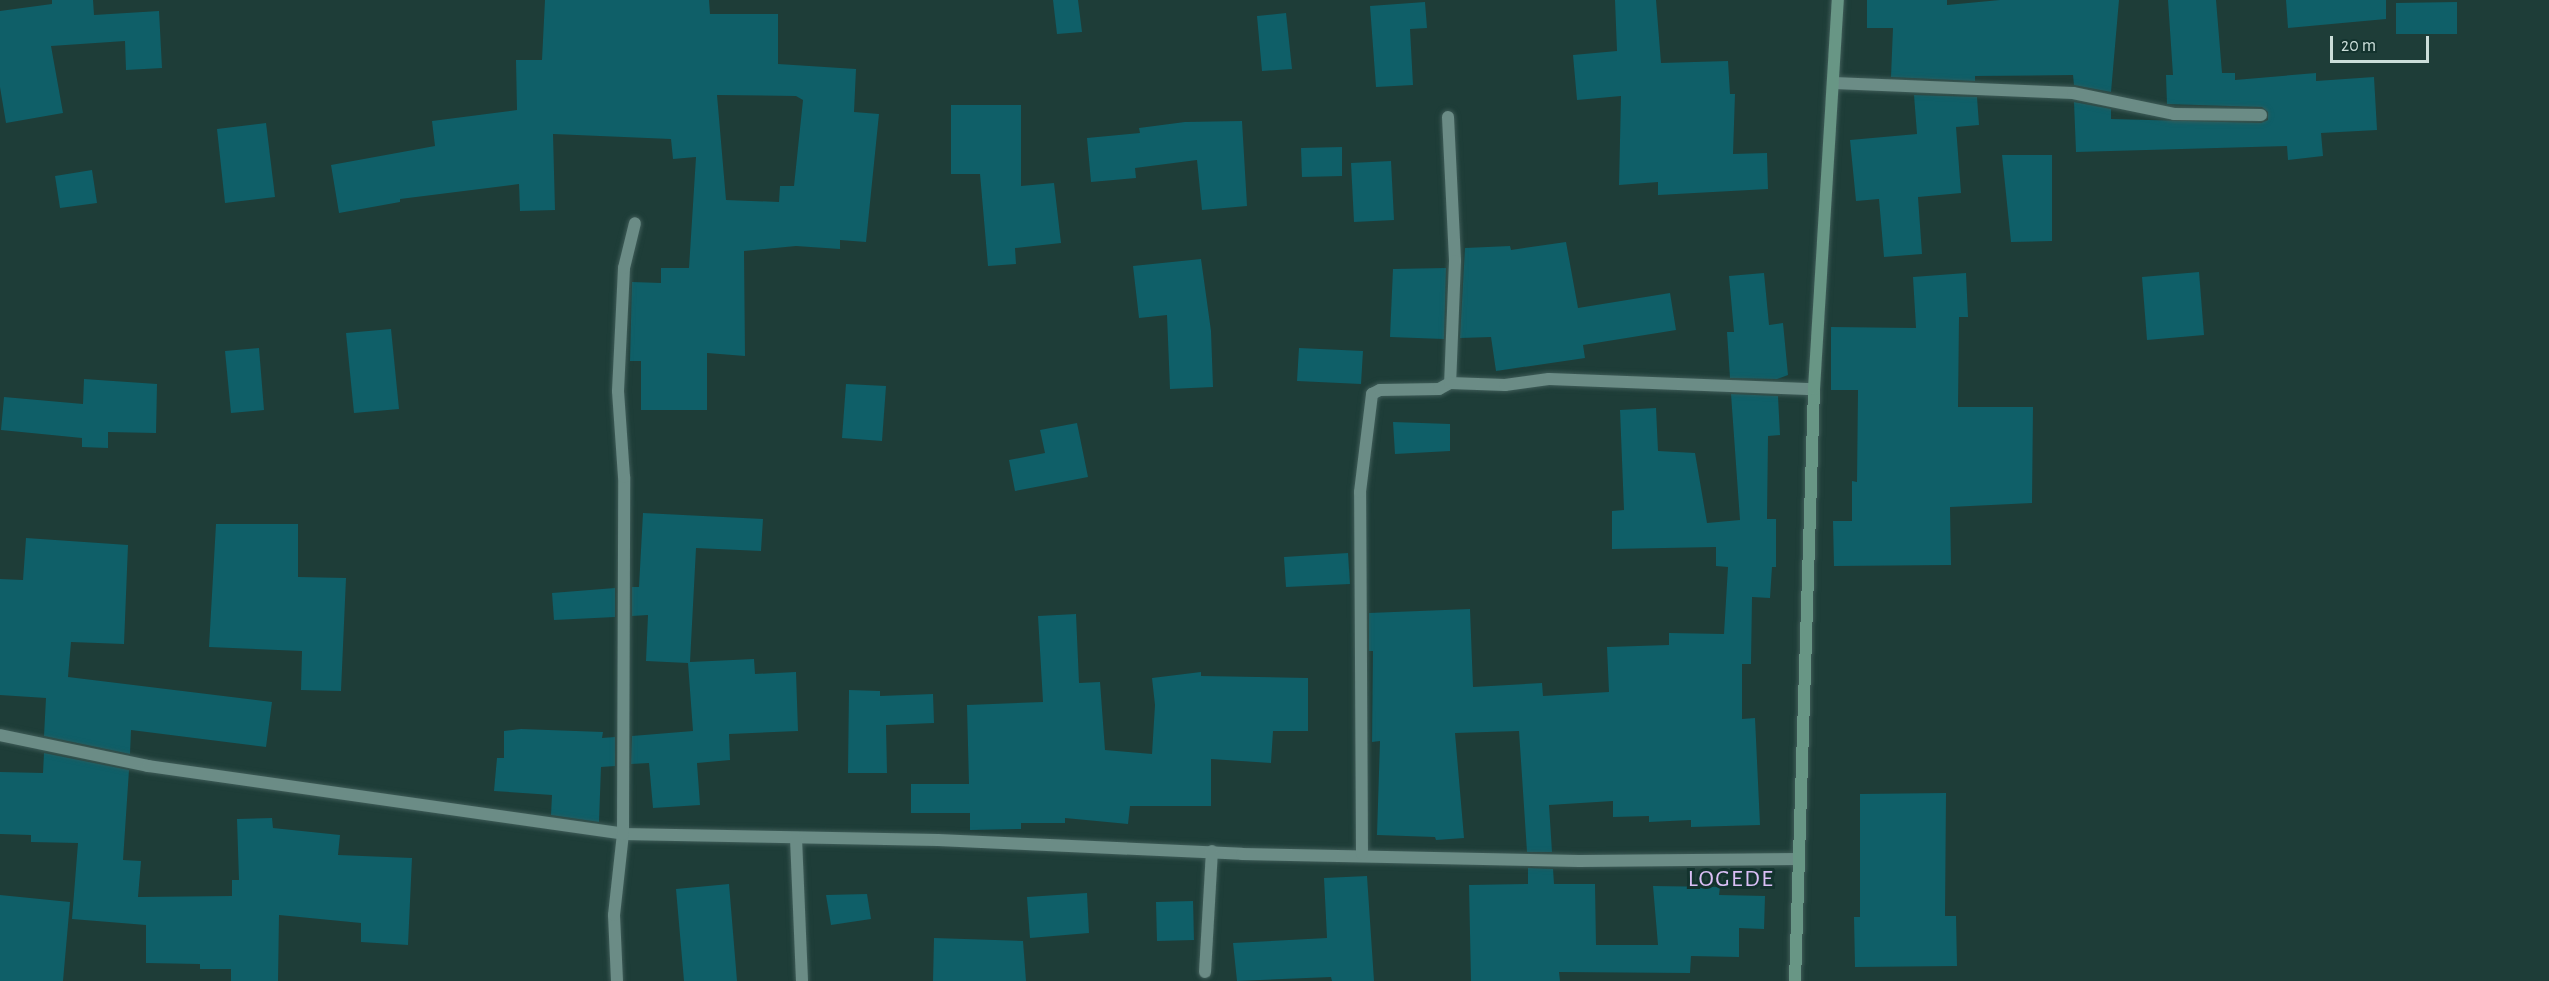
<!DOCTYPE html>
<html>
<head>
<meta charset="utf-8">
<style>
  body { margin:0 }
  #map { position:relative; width:2549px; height:981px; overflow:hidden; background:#1e3d38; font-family:"Alegreya Sans",sans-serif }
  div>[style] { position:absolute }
  .building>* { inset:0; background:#0f5f68 }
  .roads { filter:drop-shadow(0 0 2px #3f5c58) drop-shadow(0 0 2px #3f5c58) }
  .street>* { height:12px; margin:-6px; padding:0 6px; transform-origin:6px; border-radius:6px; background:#6b8c86 }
  .secondary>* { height:12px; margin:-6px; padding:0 6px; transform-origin:6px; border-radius:6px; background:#689685 }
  span { translate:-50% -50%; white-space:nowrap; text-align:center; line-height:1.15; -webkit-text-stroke:6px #13332e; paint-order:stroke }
  .quarter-label { font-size:24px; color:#dabff6; letter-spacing:1.5px }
  .scale { position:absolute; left:2330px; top:36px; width:99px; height:27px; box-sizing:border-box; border:3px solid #ccdeda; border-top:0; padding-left:8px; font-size:18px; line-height:21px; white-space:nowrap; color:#ccdeda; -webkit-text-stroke:4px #13332e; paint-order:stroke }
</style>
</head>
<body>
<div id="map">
  <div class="building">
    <i style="clip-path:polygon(52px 0,93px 0,94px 15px,159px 11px,162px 68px,126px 70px,125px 41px,51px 46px,63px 113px,6px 123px,0 87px,0 11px,52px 4px)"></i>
    <i style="clip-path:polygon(evenodd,545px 0,709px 0,710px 14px,778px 14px,778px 64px,856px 69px,854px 112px,879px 114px,866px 242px,840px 240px,840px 249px,796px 246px,744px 251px,745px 356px,707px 353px,707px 410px,641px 410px,641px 361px,630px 361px,632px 282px,661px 283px,661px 268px,689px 268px,696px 157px,673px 159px,671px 139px,553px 134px,555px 210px,520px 211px,519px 184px,400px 199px,400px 202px,339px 213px,331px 165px,435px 146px,432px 121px,517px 110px,516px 60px,542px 60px,545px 0,717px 95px,796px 96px,803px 100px,794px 186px,780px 186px,779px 202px,726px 200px,717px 95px)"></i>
    <i style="clip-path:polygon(1053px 0,1078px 0,1082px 32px,1057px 34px)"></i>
    <i style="clip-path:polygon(1615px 0,1656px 0,1661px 63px,1728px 61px,1730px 94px,1735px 94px,1733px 154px,1767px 153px,1768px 189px,1658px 195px,1658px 182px,1619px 185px,1621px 96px,1577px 100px,1573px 55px,1617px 51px)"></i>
    <i style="clip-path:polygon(1867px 0,1947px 0,1947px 5px,2000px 0,2119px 0,2111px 92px,2074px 85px,2073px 75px,1975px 76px,1975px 81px,1891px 77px,1893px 28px,1867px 28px)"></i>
    <i style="clip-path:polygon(2168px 0,2216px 0,2222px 73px,2235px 73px,2235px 80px,2316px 73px,2316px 81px,2374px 77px,2377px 130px,2321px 133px,2323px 156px,2288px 160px,2287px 146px,2076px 152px,2074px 102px,2111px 109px,2111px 119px,2261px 123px,2268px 120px,2268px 112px,2262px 107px,2167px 104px,2166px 75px,2173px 75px)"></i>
    <i style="clip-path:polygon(2286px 0,2386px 0,2386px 19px,2288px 28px)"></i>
    <i style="clip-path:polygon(1425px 2px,1427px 28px,1410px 29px,1413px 85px,1376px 87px,1370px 6px)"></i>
    <i style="clip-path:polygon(2457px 2px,2457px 34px,2396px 34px,2396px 3px)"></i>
    <i style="clip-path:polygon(1286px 13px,1292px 69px,1262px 71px,1257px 16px)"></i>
    <i style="clip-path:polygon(1914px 95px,1977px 97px,1979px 125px,1956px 127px,1961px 193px,1918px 197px,1922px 254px,1884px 257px,1879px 199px,1856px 201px,1850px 140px,1917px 134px)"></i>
    <i style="clip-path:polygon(951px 105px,1021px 105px,1021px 186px,1054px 183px,1061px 243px,1015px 248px,1016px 264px,988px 266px,980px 174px,951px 174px)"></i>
    <i style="clip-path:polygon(1242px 121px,1247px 206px,1202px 210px,1197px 160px,1135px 168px,1136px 178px,1091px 182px,1087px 138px,1140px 133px,1139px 128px,1185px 122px)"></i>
    <i style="clip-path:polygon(266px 123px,275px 197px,225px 203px,217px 129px)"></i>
    <i style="clip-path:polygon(1342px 147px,1342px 176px,1302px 177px,1301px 148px)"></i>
    <i style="clip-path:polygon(2002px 155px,2052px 155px,2052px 241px,2011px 242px)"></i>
    <i style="clip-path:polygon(1391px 161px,1394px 220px,1354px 222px,1351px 163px)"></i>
    <i style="clip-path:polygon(92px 170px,97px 203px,60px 208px,55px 176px)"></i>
    <i style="clip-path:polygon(1566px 242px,1578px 308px,1670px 293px,1676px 330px,1583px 345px,1585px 358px,1496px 371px,1491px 337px,1460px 338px,1465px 248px,1510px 246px,1511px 250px)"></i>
    <i style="clip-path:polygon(1201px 259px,1211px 331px,1213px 387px,1170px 389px,1167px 315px,1139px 318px,1133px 266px)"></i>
    <i style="clip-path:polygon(1446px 268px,1444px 339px,1390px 337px,1393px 269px)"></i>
    <i style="clip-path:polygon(2199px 272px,2204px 335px,2147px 340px,2142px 277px)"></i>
    <i style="clip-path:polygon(1764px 273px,1769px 325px,1783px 323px,1788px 375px,1777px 379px,1730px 378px,1727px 332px,1734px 332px,1729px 276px)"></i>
    <i style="clip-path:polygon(1966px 273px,1968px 317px,1959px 317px,1958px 407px,2033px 407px,2032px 503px,1950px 507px,1951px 565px,1834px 566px,1833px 521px,1852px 521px,1852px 481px,1857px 482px,1858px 390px,1831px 390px,1831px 327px,1916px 328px,1913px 277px)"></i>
    <i style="clip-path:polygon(391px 329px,399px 409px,354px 413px,346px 333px)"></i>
    <i style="clip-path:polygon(259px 348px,264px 410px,231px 413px,225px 351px)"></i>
    <i style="clip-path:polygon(1299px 348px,1363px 351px,1361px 384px,1297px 381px)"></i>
    <i style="clip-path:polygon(84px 379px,157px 384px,156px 433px,108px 432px,108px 448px,82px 447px,82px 438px,1px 430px,4px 397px,83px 404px)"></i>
    <i style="clip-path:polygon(846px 384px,886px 386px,882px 441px,842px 438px)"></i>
    <i style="clip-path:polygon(1731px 394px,1778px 396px,1780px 435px,1768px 436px,1767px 519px,1776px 519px,1776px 567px,1772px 567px,1770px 598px,1752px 597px,1751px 664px,1742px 664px,1742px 719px,1755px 718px,1760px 825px,1691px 827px,1691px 820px,1649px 822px,1649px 816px,1613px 817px,1613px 801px,1549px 805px,1552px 852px,1527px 852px,1519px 731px,1455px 733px,1464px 838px,1436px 840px,1435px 837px,1377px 835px,1380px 741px,1372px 742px,1373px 651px,1369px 651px,1369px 613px,1470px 609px,1473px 687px,1542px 683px,1543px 696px,1609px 692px,1607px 647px,1669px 645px,1669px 633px,1724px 634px,1728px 567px,1716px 566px,1716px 547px,1612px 549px,1612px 511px,1624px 510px,1620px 410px,1656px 408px,1658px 451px,1695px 453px,1707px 523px,1740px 520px)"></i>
    <i style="clip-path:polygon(1393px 422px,1450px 424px,1450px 451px,1395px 454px)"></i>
    <i style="clip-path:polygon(1077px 423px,1088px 477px,1015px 491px,1009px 460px,1045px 453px,1040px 430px)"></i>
    <i style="clip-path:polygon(643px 513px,763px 519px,761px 551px,696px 548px,690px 662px,754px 659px,755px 674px,796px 672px,798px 731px,729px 734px,730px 760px,697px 763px,700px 805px,653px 808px,649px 763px,631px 764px,632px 736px,693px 731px,688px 663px,646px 661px,648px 615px,632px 616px,632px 587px,639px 587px)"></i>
    <i style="clip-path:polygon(216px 524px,298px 524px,298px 577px,346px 578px,341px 691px,301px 690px,302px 651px,209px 647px)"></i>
    <i style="clip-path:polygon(26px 538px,128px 545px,124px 644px,71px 642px,68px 677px,272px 702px,266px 747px,131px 730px,130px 754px,44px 736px,46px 698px,0 695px,0 579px,23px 580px)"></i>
    <i style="clip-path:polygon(1348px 553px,1350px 584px,1286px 587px,1284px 557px)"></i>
    <i style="clip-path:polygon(615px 588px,615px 617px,554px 620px,552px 593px)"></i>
    <i style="clip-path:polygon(1076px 614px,1079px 683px,1100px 682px,1105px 750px,1152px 754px,1155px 705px,1152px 678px,1201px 672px,1201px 676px,1308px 678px,1308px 731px,1273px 731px,1271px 763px,1211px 759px,1211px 806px,1130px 806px,1128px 824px,1065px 818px,1065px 823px,1021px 823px,1021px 829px,970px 830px,970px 813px,911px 813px,911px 784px,969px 784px,967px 705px,1043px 702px,1038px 616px)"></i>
    <i style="clip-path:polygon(849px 690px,880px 691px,880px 696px,933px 694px,934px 723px,886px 725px,887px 773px,848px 773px)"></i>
    <i style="clip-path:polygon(521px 729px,603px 732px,602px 738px,615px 737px,615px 766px,601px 767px,599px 822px,551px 815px,552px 795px,494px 791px,497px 758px,504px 758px,504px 731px)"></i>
    <i style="clip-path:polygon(44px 753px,129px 770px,123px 860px,141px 861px,138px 897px,232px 896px,232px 880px,239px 880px,237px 819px,272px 818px,273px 828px,340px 835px,338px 855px,412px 858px,408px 945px,361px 942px,361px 923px,279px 915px,278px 981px,231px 981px,231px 969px,200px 969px,200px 964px,146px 963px,146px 925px,72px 919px,78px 843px,31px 842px,31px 835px,0 834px,0 772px,43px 773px)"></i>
    <i style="clip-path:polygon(1946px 793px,1945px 916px,1956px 916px,1957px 966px,1855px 967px,1854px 917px,1860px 917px,1860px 794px)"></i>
    <i style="clip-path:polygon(1528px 868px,1553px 869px,1554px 884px,1595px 884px,1596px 945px,1658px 945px,1653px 886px,1720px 887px,1719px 895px,1765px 896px,1764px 929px,1739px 928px,1739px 957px,1691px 956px,1690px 973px,1559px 972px,1560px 981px,1471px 981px,1469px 885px,1528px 884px)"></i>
    <i style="clip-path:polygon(1367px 876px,1374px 981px,1332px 981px,1331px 977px,1237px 981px,1233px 943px,1327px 938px,1324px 878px)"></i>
    <i style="clip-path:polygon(729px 884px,737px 981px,684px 981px,676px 889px)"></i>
    <i style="clip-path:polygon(1087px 893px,1089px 933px,1030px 938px,1027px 897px)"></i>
    <i style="clip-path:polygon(867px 894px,871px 919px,831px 925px,826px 895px)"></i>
    <i style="clip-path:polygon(0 895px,70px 902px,63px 981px,0 981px)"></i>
    <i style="clip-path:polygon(1193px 901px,1194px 940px,1157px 941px,1156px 902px)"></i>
    <i style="clip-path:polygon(934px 938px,1023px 941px,1026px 981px,933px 981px)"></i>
  </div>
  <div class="roads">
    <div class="street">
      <i style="left:1834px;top:83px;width:239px;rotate:2.4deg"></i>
      <i style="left:2073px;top:93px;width:103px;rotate:11.7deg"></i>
      <i style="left:2174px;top:114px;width:87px;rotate:0.7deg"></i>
      <i style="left:1448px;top:117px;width:144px;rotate:87.2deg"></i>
      <i style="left:1455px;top:261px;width:122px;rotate:92.3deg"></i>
      <i style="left:0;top:735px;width:151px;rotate:11.8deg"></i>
      <i style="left:148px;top:766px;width:480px;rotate:8.1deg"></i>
      <i style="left:623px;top:834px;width:315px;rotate:1.1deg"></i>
      <i style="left:938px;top:840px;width:304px;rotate:2.6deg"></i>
      <i style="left:1242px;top:854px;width:337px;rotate:1.2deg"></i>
      <i style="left:1579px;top:861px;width:218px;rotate:-0.5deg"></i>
      <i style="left:796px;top:838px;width:143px;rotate:87.6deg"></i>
      <i style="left:1362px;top:854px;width:362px;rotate:-90.3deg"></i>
      <i style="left:1360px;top:492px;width:99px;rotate:-83deg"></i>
      <i style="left:1372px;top:394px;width:9px;rotate:-27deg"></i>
      <i style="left:1380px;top:390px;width:59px;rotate:-1deg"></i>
      <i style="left:1439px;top:389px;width:13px;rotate:-29deg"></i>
      <i style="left:1450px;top:383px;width:55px;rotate:2.1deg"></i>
      <i style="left:1505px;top:385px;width:44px;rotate:-7.8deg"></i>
      <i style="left:1549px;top:379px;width:265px;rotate:2.2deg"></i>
      <i style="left:1205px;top:972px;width:121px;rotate:-86.7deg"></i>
      <i style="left:617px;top:981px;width:66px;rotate:-92.6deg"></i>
      <i style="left:614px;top:915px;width:81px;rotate:-83.7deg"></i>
      <i style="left:623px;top:834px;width:357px;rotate:-89.8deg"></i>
      <i style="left:624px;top:477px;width:86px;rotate:-94deg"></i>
      <i style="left:618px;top:391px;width:123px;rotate:-87.2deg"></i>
      <i style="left:624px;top:268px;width:46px;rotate:-76.3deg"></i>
    </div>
    <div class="secondary">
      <i style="left:1795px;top:981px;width:592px;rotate:-88.16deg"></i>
      <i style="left:1814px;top:389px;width:390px;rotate:-86.5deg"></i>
    </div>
  </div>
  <div class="quarter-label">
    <span style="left:1731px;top:880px">LOGEDE</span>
  </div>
  <div class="scale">20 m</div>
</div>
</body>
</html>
